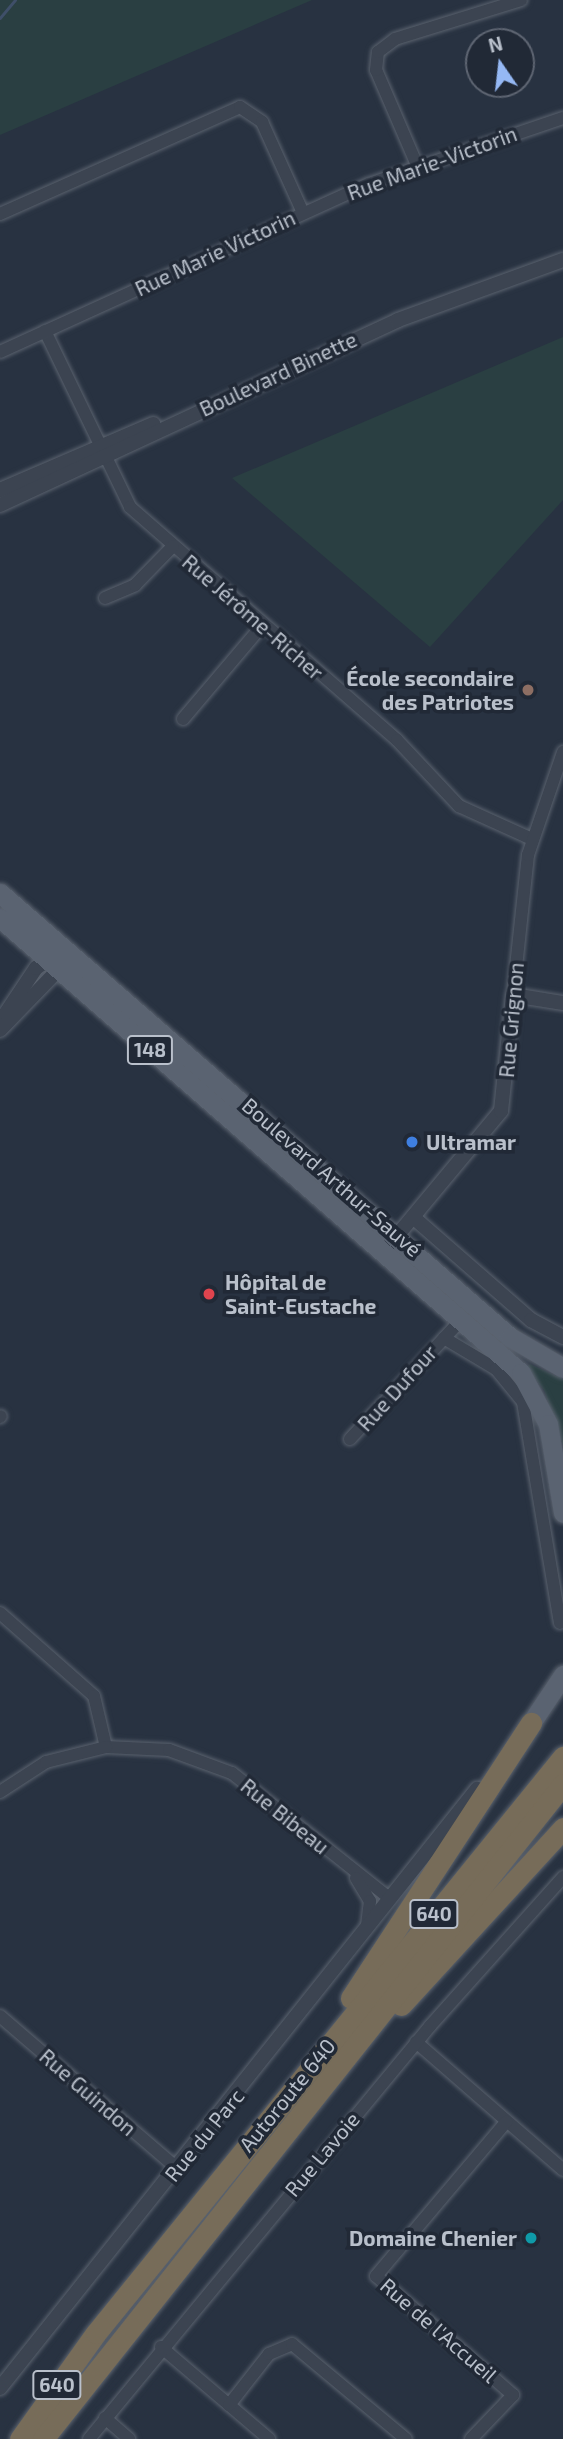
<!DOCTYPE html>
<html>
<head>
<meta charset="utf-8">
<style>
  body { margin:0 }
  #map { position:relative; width:563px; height:2439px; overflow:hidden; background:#283241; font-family:"Exo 2",sans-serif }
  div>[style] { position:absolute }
  .green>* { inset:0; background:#2a3f42 }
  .stream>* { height:2.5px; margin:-1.25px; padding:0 1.25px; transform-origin:1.25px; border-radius:1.25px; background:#3f4f69 }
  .roads { filter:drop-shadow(0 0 2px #5a626e) drop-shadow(0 0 2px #5a626e) }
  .minor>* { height:12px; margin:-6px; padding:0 6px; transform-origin:6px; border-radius:6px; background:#3c4451 }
  .tertiary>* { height:14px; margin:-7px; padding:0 7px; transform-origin:7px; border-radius:7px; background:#3c4451 }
  .primary>* { height:19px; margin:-9.5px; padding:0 9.5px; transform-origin:9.5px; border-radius:9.5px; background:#5a6371 }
  .motorway>* { height:21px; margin:-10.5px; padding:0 10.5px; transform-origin:10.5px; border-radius:10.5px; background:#776c59 }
  .dots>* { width:19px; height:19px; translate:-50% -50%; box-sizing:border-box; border:4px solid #212936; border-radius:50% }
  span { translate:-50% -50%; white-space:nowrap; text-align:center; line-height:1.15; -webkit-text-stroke:7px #212936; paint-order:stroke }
  .shield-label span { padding:2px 5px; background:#212936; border:2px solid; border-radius:5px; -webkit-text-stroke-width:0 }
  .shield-label { font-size:19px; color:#b9c0cb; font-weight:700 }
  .street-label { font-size:21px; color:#b9c0cb }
  .poi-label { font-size:21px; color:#b9c0cb; font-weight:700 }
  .right { translate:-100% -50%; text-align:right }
  .left { translate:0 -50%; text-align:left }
  .north { position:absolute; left:465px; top:28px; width:70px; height:70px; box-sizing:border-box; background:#212936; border:2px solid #5e6572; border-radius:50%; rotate:346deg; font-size:19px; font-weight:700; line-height:28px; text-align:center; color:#b9c0cb }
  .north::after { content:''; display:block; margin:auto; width:24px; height:32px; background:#95b8f4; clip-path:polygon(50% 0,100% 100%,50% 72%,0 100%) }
</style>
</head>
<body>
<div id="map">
  <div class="green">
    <i style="clip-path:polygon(0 0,312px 0,0 135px)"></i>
    <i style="clip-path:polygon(563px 337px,563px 500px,430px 647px,232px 478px)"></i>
    <i style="clip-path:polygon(530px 1364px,563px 1379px,563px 1446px,544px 1390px,526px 1368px)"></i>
  </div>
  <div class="stream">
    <i style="left:0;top:18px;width:23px;rotate:-50deg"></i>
  </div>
  <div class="roads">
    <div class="minor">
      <i style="left:417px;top:165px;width:103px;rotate:-113.3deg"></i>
      <i style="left:376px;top:70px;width:18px;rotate:-84deg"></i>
      <i style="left:378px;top:52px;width:21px;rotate:-37deg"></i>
      <i style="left:395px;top:39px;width:132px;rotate:-17.2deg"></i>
      <i style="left:0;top:214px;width:263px;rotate:-24deg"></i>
      <i style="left:240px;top:107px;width:27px;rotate:34deg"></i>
      <i style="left:262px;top:122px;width:100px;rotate:65.7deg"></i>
      <i style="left:45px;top:331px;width:195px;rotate:64.2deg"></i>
      <i style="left:130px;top:507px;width:354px;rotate:41.1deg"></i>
      <i style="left:397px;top:740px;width:91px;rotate:46.8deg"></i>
      <i style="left:459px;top:806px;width:80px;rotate:24.3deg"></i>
      <i style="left:0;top:352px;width:405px;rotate:-24.5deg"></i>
      <i style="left:369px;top:184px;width:205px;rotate:-18.8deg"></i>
      <i style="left:105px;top:598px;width:33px;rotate:-23deg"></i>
      <i style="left:135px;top:585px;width:54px;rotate:-45.7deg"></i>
      <i style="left:183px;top:719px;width:122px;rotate:-49.7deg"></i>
      <i style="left:513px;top:995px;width:141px;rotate:-83.9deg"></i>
      <i style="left:528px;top:855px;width:109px;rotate:-71.2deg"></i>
      <i style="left:444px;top:1338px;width:61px;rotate:30.8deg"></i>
      <i style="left:496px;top:1369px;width:43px;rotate:50.7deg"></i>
      <i style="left:523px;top:1402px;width:224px;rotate:80.5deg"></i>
      <i style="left:0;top:1417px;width:1px;rotate:-45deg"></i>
      <i style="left:350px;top:1439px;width:163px;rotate:-47deg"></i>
      <i style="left:0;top:1613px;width:125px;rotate:41.4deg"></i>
      <i style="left:94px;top:1696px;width:52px;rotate:76.8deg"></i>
      <i style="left:106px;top:1747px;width:63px;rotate:2.7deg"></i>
      <i style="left:169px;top:1750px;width:67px;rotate:20.1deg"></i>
      <i style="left:232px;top:1773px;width:199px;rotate:38.5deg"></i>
      <i style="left:0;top:1792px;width:55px;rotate:-33.1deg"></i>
      <i style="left:46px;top:1762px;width:62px;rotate:-14deg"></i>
      <i style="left:356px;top:1878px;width:27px;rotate:59deg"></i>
      <i style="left:370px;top:1901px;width:24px;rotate:97deg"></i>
      <i style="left:0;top:2016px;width:233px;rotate:40.7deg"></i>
      <i style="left:416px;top:2042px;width:195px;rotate:41deg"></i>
      <i style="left:161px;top:2347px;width:142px;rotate:40.4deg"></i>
      <i style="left:229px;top:2405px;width:65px;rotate:-51.9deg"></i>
      <i style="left:269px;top:2354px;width:25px;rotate:-23deg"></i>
      <i style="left:292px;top:2344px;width:148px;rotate:39.8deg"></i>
      <i style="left:105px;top:2418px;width:32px;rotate:41deg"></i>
      <i style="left:89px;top:2439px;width:536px;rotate:-50.45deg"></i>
      <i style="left:430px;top:2026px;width:200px;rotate:-48.2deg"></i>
      <i style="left:471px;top:2439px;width:61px;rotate:-46.3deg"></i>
      <i style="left:513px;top:2395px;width:181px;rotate:-139deg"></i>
      <i style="left:376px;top:2276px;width:202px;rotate:-49.8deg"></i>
    </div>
    <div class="tertiary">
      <i style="left:0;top:490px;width:167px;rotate:-23.3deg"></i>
      <i style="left:0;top:505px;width:439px;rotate:-24.9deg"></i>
      <i style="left:398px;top:320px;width:176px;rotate:-20deg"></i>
      <i style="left:0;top:1022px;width:65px;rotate:-56.3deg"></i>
      <i style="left:36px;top:968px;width:22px;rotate:-34deg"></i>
      <i style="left:0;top:1030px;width:92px;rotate:-45.9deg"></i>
      <i style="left:413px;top:1217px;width:157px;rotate:41.1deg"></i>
      <i style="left:531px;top:1320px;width:36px;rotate:28deg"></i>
      <i style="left:391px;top:1243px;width:172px;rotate:-50.2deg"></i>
      <i style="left:501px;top:1111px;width:117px;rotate:-84.1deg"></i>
      <i style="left:513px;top:995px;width:51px;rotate:9.1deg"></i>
      <i style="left:0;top:2388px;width:766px;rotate:-51.47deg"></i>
    </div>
    <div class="primary">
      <i style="left:0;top:893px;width:676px;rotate:41.04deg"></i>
      <i style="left:510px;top:1337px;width:61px;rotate:30.3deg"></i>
      <i style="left:0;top:918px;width:692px;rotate:41.13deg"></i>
      <i style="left:521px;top:1373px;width:58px;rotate:62.1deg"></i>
      <i style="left:548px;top:1424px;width:90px;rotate:80.4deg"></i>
      <i style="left:531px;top:1723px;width:58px;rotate:-56.3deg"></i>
    </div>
    <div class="motorway">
      <i style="left:351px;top:1998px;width:329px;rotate:-56.8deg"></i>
      <i style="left:401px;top:2005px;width:240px;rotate:-47.5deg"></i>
      <i style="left:20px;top:2439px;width:130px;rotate:-54.4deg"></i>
      <i style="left:96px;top:2333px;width:742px;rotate:-50.97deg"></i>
      <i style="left:43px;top:2439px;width:836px;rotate:-51.55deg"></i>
    </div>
  </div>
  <div class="dots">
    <i style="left:528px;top:690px;background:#8d6e63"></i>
    <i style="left:412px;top:1142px;background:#3f7fe0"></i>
    <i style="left:209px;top:1294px;background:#e0444e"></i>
    <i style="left:531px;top:2238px;background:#0f9aa8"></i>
  </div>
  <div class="shield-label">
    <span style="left:150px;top:1050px">148</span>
    <span style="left:434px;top:1914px">640</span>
    <span style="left:57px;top:2385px">640</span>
  </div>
  <div class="street-label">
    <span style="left:432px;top:163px;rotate:-20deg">Rue Marie-Victorin</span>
    <span style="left:215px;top:253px;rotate:-25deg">Rue Marie Victorin</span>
    <span style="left:278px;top:374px;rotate:-25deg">Boulevard Binette</span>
    <span style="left:253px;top:617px;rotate:41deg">Rue Jérôme-Richer</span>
    <span style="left:511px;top:1020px;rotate:-85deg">Rue Grignon</span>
    <span style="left:332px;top:1177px;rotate:41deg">Boulevard Arthur-Sauvé</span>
    <span style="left:397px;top:1388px;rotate:-48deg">Rue Dufour</span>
    <span style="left:285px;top:1816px;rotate:39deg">Rue Bibeau</span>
    <span style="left:88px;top:2092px;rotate:41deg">Rue Guindon</span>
    <span style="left:287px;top:2095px;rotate:-51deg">Autoroute 640</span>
    <span style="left:204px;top:2135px;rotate:-51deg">Rue du Parc</span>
    <span style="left:322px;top:2154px;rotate:-50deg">Rue Lavoie</span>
    <span style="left:439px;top:2330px;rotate:41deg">Rue de l'Accueil</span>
  </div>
  <div class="poi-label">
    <span class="right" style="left:514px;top:690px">École secondaire<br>des Patriotes</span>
    <span class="left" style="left:426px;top:1142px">Ultramar</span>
    <span class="left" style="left:225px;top:1294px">Hôpital de<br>Saint-Eustache</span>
    <span class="right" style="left:517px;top:2238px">Domaine Chenier</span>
  </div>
  <div class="north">N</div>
</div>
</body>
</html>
